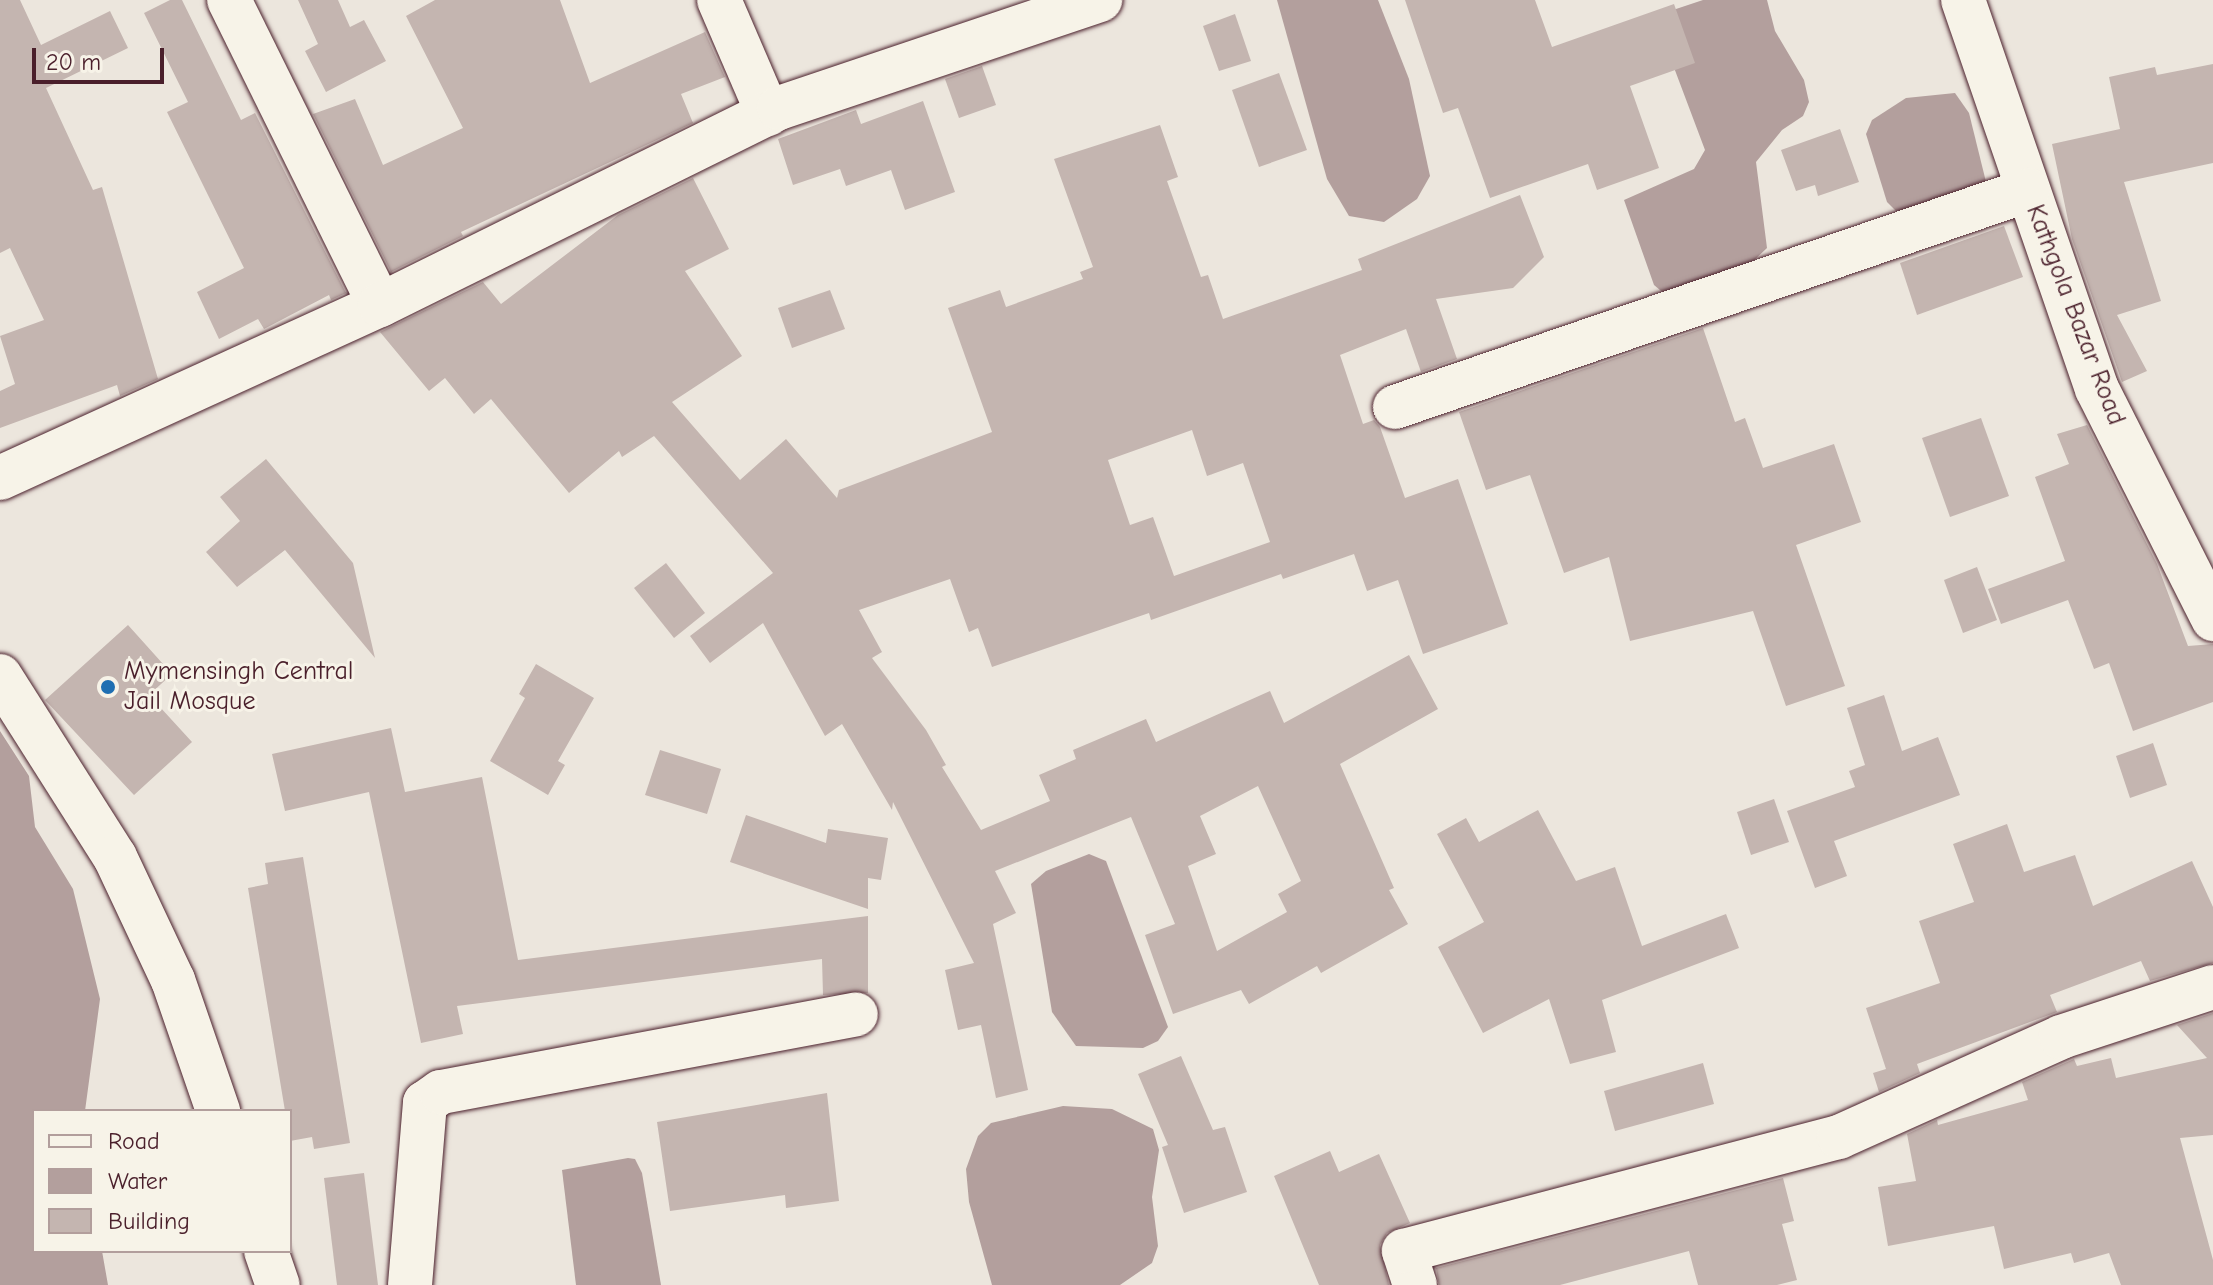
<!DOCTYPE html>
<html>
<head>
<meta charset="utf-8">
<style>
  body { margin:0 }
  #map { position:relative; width:2213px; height:1285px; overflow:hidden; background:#ece6dd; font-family:"Comic Neue",sans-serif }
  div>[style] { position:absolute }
  .water>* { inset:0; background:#b39f9d }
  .building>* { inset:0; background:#c4b5b0 }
  .roads { filter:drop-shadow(0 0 2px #4a1f2b) drop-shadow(0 0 2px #4a1f2b) }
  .minor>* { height:44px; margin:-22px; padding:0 22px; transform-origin:22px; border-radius:22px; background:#f7f3e8 }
  .dots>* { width:22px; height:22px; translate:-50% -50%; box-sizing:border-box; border:4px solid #f7f3e8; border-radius:50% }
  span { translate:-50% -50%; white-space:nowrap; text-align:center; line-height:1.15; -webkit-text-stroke:6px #f7f3e8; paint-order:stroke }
  .street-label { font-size:26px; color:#4a1f2b }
  .poi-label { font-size:26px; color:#4a1f2b }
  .left { translate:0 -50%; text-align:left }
  .legend { position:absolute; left:32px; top:1109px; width:260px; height:144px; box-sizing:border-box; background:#f7f3e8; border:2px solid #b29e9c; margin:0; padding:10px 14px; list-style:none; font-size:24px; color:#4a1f2b }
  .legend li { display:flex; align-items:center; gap:16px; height:40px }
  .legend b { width:40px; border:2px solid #b29e9c }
  .scale { position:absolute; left:32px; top:48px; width:132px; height:36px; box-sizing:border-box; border:4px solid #4a1f2b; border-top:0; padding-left:10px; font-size:24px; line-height:28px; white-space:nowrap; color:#4a1f2b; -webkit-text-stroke:6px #f7f3e8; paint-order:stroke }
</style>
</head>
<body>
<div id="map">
  <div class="water">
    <i style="clip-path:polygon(1277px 0,1378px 0,1409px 79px,1430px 176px,1417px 199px,1384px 222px,1349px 216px,1327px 179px)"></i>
    <i style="clip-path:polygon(1703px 0,1767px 0,1775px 31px,1804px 80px,1809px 102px,1803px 116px,1782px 130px,1756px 162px,1767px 248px,1748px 266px,1666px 295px,1654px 285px,1624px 200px,1694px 169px,1705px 150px,1673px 65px,1664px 13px)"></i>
    <i style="clip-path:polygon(1955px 93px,1969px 113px,1987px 186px,1899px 214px,1887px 202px,1866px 134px,1872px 120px,1906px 98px)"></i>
    <i style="clip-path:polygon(0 731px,29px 776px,35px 827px,73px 889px,100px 999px,85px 1111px,34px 1111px,34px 1251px,102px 1251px,108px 1285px,0 1285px)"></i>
    <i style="clip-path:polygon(1089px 854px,1106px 861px,1168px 1027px,1158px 1041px,1143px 1048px,1076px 1046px,1052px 1012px,1031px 884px,1046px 871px)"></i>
    <i style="clip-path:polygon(1063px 1106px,1112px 1109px,1153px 1129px,1159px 1150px,1152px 1197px,1158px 1246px,1152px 1263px,1120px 1285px,992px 1285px,969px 1202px,966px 1169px,978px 1136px,991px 1123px)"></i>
    <i style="clip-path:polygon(628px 1158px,635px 1159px,642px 1173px,661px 1285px,576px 1285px,562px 1170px)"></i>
  </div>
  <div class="building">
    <i style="clip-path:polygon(0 0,20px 0,41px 45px,110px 11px,128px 48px,46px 88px,93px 190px,102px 187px,158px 379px,120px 396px,117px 385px,0 428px,0 391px,15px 384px,0 336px,44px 320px,10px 248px,0 253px)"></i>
    <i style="clip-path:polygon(170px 0,182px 0,241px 120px,255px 113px,346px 293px,331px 300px,329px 295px,264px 329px,258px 319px,219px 339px,197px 292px,244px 268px,167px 112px,188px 102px,144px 13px)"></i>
    <i style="clip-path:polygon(298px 0,338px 0,350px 27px,364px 20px,386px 61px,326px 92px,305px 51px,318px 44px)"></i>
    <i style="clip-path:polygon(435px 0,560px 0,590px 83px,705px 32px,725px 77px,681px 94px,693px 123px,461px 232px,463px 236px,391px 272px,313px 114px,355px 99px,383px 165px,463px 128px,406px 16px)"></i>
    <i style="clip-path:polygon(1405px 0,1535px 0,1552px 47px,1674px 4px,1695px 63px,1630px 86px,1659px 168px,1597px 190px,1588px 164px,1490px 198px,1458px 108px,1443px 113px)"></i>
    <i style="clip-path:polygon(1235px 14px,1251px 61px,1219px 71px,1203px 26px)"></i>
    <i style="clip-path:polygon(2213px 64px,2213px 163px,2124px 182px,2161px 301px,2117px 315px,2147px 371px,2122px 382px,2072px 239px,2052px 144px,2120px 129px,2109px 77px,2155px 67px,2157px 75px)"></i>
    <i style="clip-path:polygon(982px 66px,996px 105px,959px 118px,945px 79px)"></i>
    <i style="clip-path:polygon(1279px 73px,1307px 150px,1259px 167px,1232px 90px)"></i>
    <i style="clip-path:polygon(923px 101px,955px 192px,905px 210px,891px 170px,846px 186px,840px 169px,793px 185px,778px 139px,856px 110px,861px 124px)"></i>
    <i style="clip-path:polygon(evenodd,1160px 125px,1178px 177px,1167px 181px,1201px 277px,1208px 275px,1223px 319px,1362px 270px,1358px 259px,1520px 195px,1544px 257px,1513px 288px,1436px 299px,1457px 359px,1421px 372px,1406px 329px,1340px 355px,1363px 424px,1374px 420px,1380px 427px,1405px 498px,1458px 479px,1508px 624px,1423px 654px,1398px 580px,1367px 591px,1354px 554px,1283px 579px,1281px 574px,1151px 620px,1149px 613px,992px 667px,978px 628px,969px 632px,950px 579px,859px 610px,882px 652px,872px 658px,926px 730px,946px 765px,942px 767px,981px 830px,1050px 801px,1039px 775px,1076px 759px,1073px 750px,1146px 719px,1156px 742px,1270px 691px,1284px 723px,1409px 655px,1438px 709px,1340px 764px,1394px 888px,1389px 890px,1408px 924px,1321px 973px,1317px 966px,1249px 1004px,1241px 990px,1173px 1014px,1145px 935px,1175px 924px,1131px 817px,995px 871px,1016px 913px,993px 924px,1028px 1090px,996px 1098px,981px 1025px,958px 1030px,945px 970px,974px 963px,893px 802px,892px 810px,842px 724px,825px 736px,763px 623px,710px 663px,690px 636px,773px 573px,654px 436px,622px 457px,619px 451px,569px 493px,491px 399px,474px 414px,445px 378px,429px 391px,380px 332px,483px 282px,501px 304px,618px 215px,693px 178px,729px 249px,685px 271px,742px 356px,672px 402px,740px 480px,786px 439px,837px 498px,839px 490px,992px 432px,948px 308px,1000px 290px,1006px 307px,1083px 279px,1080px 272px,1093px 267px,1054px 159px,1160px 125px,1192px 430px,1207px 476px,1243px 463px,1270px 542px,1174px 576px,1153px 517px,1130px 525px,1108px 460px,1192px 430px,1160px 125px,1258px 786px,1301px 881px,1278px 894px,1287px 912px,1217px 951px,1188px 866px,1216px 854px,1200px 816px,1258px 786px)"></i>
    <i style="clip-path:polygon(1840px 129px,1859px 182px,1818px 196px,1815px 185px,1796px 191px,1781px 150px)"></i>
    <i style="clip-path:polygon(2004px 226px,2023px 277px,1917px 315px,1900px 263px)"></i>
    <i style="clip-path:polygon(830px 290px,845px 329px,792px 348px,778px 308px)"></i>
    <i style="clip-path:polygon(1703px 328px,1735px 422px,1745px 418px,1763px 468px,1834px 444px,1861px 522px,1796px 545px,1845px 686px,1786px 706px,1753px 611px,1630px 641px,1609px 557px,1564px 573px,1530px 475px,1486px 490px,1459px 412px)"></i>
    <i style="clip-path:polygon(1981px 418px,2009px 496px,1950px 517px,1922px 438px)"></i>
    <i style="clip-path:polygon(2087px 425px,2157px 564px,2188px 646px,2213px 644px,2213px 702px,2133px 731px,2109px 663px,2094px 669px,2068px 600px,2001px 624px,1988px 589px,2065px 561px,2035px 477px,2069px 464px,2057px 434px)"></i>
    <i style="clip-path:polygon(266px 459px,353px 563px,375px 658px,285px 550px,237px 587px,206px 552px,240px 521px,220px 497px)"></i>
    <i style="clip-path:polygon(666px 563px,705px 613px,674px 638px,634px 588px)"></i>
    <i style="clip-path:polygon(1977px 567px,1997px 620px,1963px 633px,1944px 580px)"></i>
    <i style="clip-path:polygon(128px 625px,172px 674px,149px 695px,192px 742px,134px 795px,45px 700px)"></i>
    <i style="clip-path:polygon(536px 664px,594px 698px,558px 761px,565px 765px,548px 795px,490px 761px,525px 698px,519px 694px)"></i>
    <i style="clip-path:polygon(1884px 695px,1902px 751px,1938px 737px,1960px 795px,1834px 841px,1847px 876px,1815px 888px,1787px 811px,1855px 787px,1849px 771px,1865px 765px,1847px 708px)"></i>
    <i style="clip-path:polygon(391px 728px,405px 792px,482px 777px,518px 960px,868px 916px,868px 993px,823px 995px,822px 959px,457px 1006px,463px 1034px,421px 1043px,369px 792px,285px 811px,272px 754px)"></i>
    <i style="clip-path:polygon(2153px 743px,2167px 785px,2130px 798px,2116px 756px)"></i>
    <i style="clip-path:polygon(660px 750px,721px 769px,707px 814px,645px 795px)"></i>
    <i style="clip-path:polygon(1774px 799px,1789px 842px,1751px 855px,1737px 812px)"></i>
    <i style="clip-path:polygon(1538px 810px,1576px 881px,1615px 867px,1642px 946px,1726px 914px,1739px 948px,1602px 1000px,1616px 1052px,1570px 1064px,1549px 999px,1483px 1033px,1438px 947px,1484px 922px,1437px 834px,1466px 818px,1479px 842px)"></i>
    <i style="clip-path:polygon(746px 815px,826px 843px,828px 829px,888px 838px,881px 880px,868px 878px,868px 909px,730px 862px)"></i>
    <i style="clip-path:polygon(2007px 824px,2024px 872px,2075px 855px,2093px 906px,2192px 861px,2213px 907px,2213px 963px,2150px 981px,2141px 961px,2050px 995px,2057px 1012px,1917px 1064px,1920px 1073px,1879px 1092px,1873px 1073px,1886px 1069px,1866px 1008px,1940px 983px,1919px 921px,1974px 902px,1953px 844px)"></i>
    <i style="clip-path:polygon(303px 857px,350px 1143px,314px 1149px,312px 1137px,290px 1141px,290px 1111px,285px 1111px,248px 888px,268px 884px,265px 863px)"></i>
    <i style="clip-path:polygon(2213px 1013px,2213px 1135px,2180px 1138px,2213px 1260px,2213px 1285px,2121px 1285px,2109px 1253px,2074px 1263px,2071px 1253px,2004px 1269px,1994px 1226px,1888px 1246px,1878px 1187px,1916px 1181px,1907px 1134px,1937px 1120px,1938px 1125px,2028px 1100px,2022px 1082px,2074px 1059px,2077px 1066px,2111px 1058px,2116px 1078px,2207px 1058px,2177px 1025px)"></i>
    <i style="clip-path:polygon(1181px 1056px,1213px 1130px,1225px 1127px,1247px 1192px,1184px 1213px,1162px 1147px,1168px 1145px,1138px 1074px)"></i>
    <i style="clip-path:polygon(1703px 1063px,1714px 1104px,1615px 1131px,1604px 1091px)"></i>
    <i style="clip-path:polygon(827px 1093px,839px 1201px,786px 1208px,785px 1195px,670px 1211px,657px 1122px)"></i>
    <i style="clip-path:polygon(1330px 1151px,1339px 1172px,1379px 1154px,1410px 1223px,1387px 1233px,1380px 1245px,1389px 1285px,1319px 1285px,1274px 1176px)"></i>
    <i style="clip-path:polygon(364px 1173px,378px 1285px,337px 1285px,324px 1178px)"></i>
    <i style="clip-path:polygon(1783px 1178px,1794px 1221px,1782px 1224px,1797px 1280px,1777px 1285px,1698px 1285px,1689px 1251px,1560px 1285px,1439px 1285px,1436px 1268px)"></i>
  </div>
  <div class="roads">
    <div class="minor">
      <i style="left:229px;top:0;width:340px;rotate:63.7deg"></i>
      <i style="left:719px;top:0;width:124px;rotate:66.7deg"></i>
      <i style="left:1963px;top:0;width:411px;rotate:71deg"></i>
      <i style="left:2097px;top:389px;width:258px;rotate:63.2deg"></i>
      <i style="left:1395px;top:407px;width:669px;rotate:-18.92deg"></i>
      <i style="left:0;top:478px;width:418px;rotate:-24.5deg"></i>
      <i style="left:380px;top:305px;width:445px;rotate:-26.3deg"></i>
      <i style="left:779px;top:108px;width:339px;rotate:-18.6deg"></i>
      <i style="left:0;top:676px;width:214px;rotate:57.6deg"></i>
      <i style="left:115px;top:857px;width:136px;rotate:64.8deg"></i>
      <i style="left:173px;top:980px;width:139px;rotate:71deg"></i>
      <i style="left:266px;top:1251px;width:36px;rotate:71deg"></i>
      <i style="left:410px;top:1285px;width:183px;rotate:-85.3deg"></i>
      <i style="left:425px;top:1103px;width:19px;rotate:-35deg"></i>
      <i style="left:441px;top:1092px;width:422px;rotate:-10.6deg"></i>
      <i style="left:1415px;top:1285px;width:36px;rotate:-108deg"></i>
      <i style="left:1404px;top:1251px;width:450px;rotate:-14.7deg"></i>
      <i style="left:1839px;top:1137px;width:243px;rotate:-24.2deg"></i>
      <i style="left:2061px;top:1037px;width:160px;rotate:-18.2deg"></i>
    </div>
  </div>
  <div class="dots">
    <i style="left:108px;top:687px;background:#1f6fb2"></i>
  </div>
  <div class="street-label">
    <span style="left:2075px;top:315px;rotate:69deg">Kathgola Bazar Road</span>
  </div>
  <div class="poi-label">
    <span class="left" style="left:124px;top:687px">Mymensingh Central<br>Jail Mosque</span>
  </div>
  <ul class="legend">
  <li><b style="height:10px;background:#f7f3e8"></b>Road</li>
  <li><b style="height:22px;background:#b39f9d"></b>Water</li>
  <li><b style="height:22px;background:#c4b5b0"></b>Building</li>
  </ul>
  <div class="scale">20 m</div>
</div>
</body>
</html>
